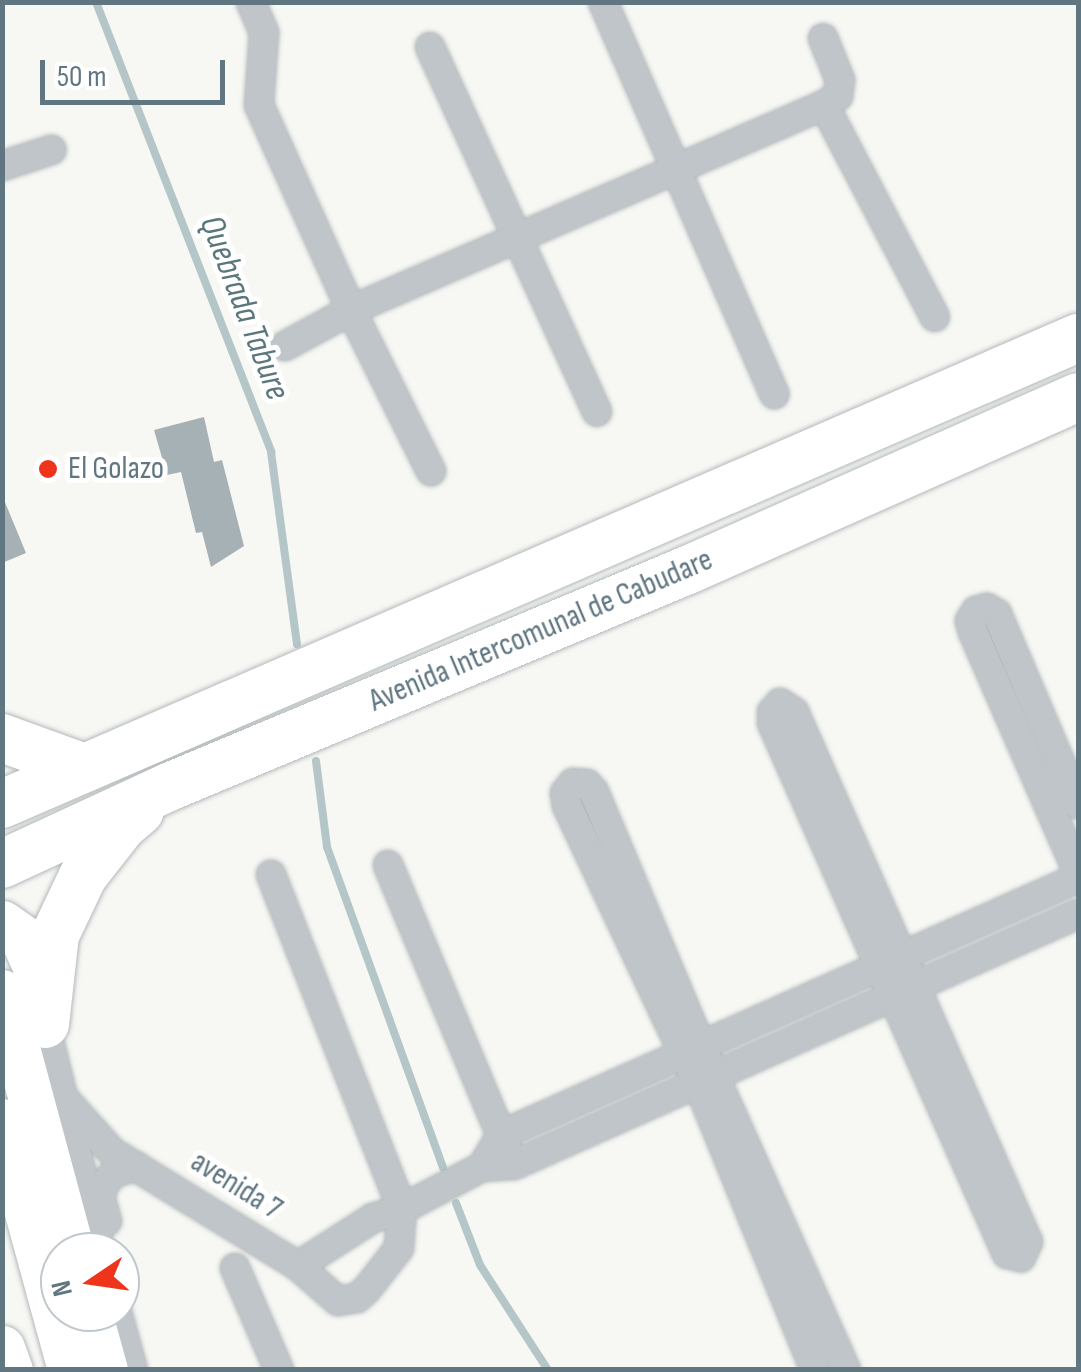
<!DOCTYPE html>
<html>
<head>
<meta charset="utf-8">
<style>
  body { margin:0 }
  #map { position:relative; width:1081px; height:1372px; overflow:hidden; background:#f7f7f3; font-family:"Sofia Sans Condensed",sans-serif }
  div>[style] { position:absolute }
  .stream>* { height:8px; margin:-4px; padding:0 4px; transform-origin:4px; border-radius:4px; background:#b5c6c8 }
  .building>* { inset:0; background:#a6b1b6 }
  .roads { filter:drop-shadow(0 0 2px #b2b9bc) drop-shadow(0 0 2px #b2b9bc) }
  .minor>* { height:28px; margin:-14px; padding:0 14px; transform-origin:14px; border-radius:14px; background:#bfc5c8 }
  .primary>* { height:45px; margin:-22.5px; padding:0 22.5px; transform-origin:22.5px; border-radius:22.5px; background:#fff }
  .trunk>* { height:48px; margin:-24px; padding:0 24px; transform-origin:24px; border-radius:24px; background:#fff }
  .dots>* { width:28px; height:28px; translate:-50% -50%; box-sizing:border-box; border:5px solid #fff; border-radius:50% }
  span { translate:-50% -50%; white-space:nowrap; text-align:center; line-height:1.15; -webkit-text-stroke:10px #fff; paint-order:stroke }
  .poi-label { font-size:32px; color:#607681 }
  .left { translate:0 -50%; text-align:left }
  .street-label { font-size:32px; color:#607681 }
  .water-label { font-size:35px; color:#5a777c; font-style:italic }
  .frame { position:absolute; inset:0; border:5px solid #607681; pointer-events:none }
  .north { position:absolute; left:40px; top:1232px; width:100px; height:100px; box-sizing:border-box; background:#fff; border:2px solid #bfc8cd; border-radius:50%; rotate:257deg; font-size:28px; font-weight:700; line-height:40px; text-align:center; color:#607681 }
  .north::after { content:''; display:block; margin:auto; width:35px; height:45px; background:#ef341c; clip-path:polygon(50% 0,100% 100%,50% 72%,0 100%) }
  .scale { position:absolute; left:40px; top:60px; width:185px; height:45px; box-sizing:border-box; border:5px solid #607681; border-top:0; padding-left:12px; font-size:30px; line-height:35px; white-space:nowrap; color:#607681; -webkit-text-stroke:8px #fff; paint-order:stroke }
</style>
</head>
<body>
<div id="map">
  <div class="stream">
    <i style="left:96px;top:2px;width:483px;rotate:68.7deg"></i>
    <i style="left:271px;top:452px;width:194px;rotate:82.3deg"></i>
    <i style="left:316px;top:761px;width:87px;rotate:82.7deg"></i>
    <i style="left:327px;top:847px;width:341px;rotate:70.1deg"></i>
    <i style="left:456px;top:1203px;width:66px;rotate:68.8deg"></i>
    <i style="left:480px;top:1265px;width:125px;rotate:57.1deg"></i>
  </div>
  <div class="building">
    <i style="clip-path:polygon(204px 417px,214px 462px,222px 460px,244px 546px,211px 567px,202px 532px,196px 533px,181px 472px,167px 475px,154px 430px)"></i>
    <i style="clip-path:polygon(2px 495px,26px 553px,2px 563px)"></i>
  </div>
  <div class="roads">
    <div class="minor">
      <i style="left:251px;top:2px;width:34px;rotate:67deg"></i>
      <i style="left:264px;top:33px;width:72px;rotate:94deg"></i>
      <i style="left:259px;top:105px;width:225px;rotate:65.8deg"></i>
      <i style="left:351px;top:310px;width:180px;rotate:63.6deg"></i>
      <i style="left:603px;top:2px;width:428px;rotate:66.4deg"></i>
      <i style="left:430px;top:47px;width:401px;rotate:65.4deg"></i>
      <i style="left:824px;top:105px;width:239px;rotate:62.4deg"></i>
      <i style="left:2px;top:166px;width:52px;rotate:-18.1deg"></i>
      <i style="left:285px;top:346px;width:75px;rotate:-28.6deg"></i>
      <i style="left:351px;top:310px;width:516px;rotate:-23.43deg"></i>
      <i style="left:824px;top:105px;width:17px;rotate:-33deg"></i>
      <i style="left:838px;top:96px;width:16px;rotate:-83deg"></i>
      <i style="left:840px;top:80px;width:45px;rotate:-112deg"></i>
      <i style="left:780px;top:703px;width:17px;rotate:33deg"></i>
      <i style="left:794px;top:712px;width:579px;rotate:66.18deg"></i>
      <i style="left:1028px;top:1242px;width:17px;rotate:115deg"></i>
      <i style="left:1021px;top:1257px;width:14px;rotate:-168deg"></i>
      <i style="left:1007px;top:1254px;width:581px;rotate:-113.87deg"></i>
      <i style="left:772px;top:723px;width:11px;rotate:-90deg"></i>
      <i style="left:772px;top:712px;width:12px;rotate:-48deg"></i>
      <i style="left:1078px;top:804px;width:207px;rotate:-113.1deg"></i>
      <i style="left:997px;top:614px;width:12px;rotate:-149deg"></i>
      <i style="left:987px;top:608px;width:11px;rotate:165deg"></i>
      <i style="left:976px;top:611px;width:12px;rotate:121deg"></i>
      <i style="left:970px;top:621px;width:11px;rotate:75deg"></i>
      <i style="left:973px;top:632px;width:262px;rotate:66.4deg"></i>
      <i style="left:388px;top:865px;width:309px;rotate:67.3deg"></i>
      <i style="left:45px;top:1024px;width:235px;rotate:76.2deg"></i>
      <i style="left:61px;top:1095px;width:76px;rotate:48.2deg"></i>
      <i style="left:112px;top:1152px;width:218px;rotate:31.5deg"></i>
      <i style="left:298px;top:1266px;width:53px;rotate:41.2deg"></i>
      <i style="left:338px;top:1301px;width:19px;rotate:-9deg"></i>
      <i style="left:357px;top:1298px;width:13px;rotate:-42deg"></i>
      <i style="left:367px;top:1289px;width:52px;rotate:-52deg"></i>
      <i style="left:399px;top:1248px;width:39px;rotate:-86deg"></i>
      <i style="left:402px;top:1209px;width:359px;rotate:-111.4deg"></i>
      <i style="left:482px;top:1167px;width:37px;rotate:-59deg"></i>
      <i style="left:501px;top:1135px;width:632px;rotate:-24.01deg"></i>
      <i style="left:107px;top:1221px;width:25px;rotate:-106deg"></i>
      <i style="left:100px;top:1197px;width:15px;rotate:-70deg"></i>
      <i style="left:105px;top:1183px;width:15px;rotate:-48deg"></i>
      <i style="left:115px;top:1172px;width:23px;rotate:-13deg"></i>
      <i style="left:298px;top:1266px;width:89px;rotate:-32.6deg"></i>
      <i style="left:373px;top:1218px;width:30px;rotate:-17deg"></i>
      <i style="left:402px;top:1209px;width:90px;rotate:-27.7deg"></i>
      <i style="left:482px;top:1167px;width:32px;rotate:-4deg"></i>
      <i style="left:514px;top:1165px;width:617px;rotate:-23.99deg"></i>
      <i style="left:235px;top:1268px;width:111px;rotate:66.7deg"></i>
      <i style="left:117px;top:1312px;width:60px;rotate:74.6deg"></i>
      <i style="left:815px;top:1370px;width:309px;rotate:-112.2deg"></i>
      <i style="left:698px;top:1084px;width:307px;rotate:-115.2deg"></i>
      <i style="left:567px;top:806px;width:13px;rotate:-99deg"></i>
      <i style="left:565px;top:793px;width:13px;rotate:-51deg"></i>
      <i style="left:573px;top:783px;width:14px;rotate:4deg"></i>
      <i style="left:587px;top:784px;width:11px;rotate:49deg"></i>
      <i style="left:594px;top:792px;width:276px;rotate:67.2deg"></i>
      <i style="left:701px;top:1046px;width:355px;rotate:65.9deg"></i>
    </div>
    <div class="primary">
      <i style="left:2px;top:923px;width:24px;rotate:35deg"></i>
      <i style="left:22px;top:937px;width:35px;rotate:66deg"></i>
      <i style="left:36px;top:969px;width:44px;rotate:80.8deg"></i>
      <i style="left:2px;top:992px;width:269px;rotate:74.9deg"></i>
      <i style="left:2px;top:1121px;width:258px;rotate:74.7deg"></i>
      <i style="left:89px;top:1312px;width:60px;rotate:74.6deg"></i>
      <i style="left:2px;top:1348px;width:23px;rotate:70deg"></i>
    </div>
    <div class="trunk">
      <i style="left:2px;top:738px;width:88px;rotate:19.9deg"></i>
      <i style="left:2px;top:804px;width:1173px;rotate:-23.42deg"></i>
      <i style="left:2px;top:864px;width:186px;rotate:-24.8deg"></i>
      <i style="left:171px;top:786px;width:563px;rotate:-22.69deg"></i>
      <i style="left:690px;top:569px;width:424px;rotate:-23.9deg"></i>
      <i style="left:45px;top:1024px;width:90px;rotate:-83.6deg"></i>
      <i style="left:55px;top:935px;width:65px;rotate:-64.6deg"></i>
      <i style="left:83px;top:876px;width:63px;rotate:-52deg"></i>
      <i style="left:122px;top:826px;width:23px;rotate:-40deg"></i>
    </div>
  </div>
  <div class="dots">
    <i style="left:48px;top:469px;background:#ef341c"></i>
  </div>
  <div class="poi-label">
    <span class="left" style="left:68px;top:469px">El Golazo</span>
  </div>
  <div class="street-label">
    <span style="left:541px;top:631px;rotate:-23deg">Avenida Intercomunal de Cabudare</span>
    <span style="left:236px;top:1186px;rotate:32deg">avenida 7</span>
  </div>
  <div class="water-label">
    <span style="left:244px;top:308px;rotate:69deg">Quebrada Tabure</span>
  </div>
  <div class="frame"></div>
  <div class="north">N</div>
  <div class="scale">50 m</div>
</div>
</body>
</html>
